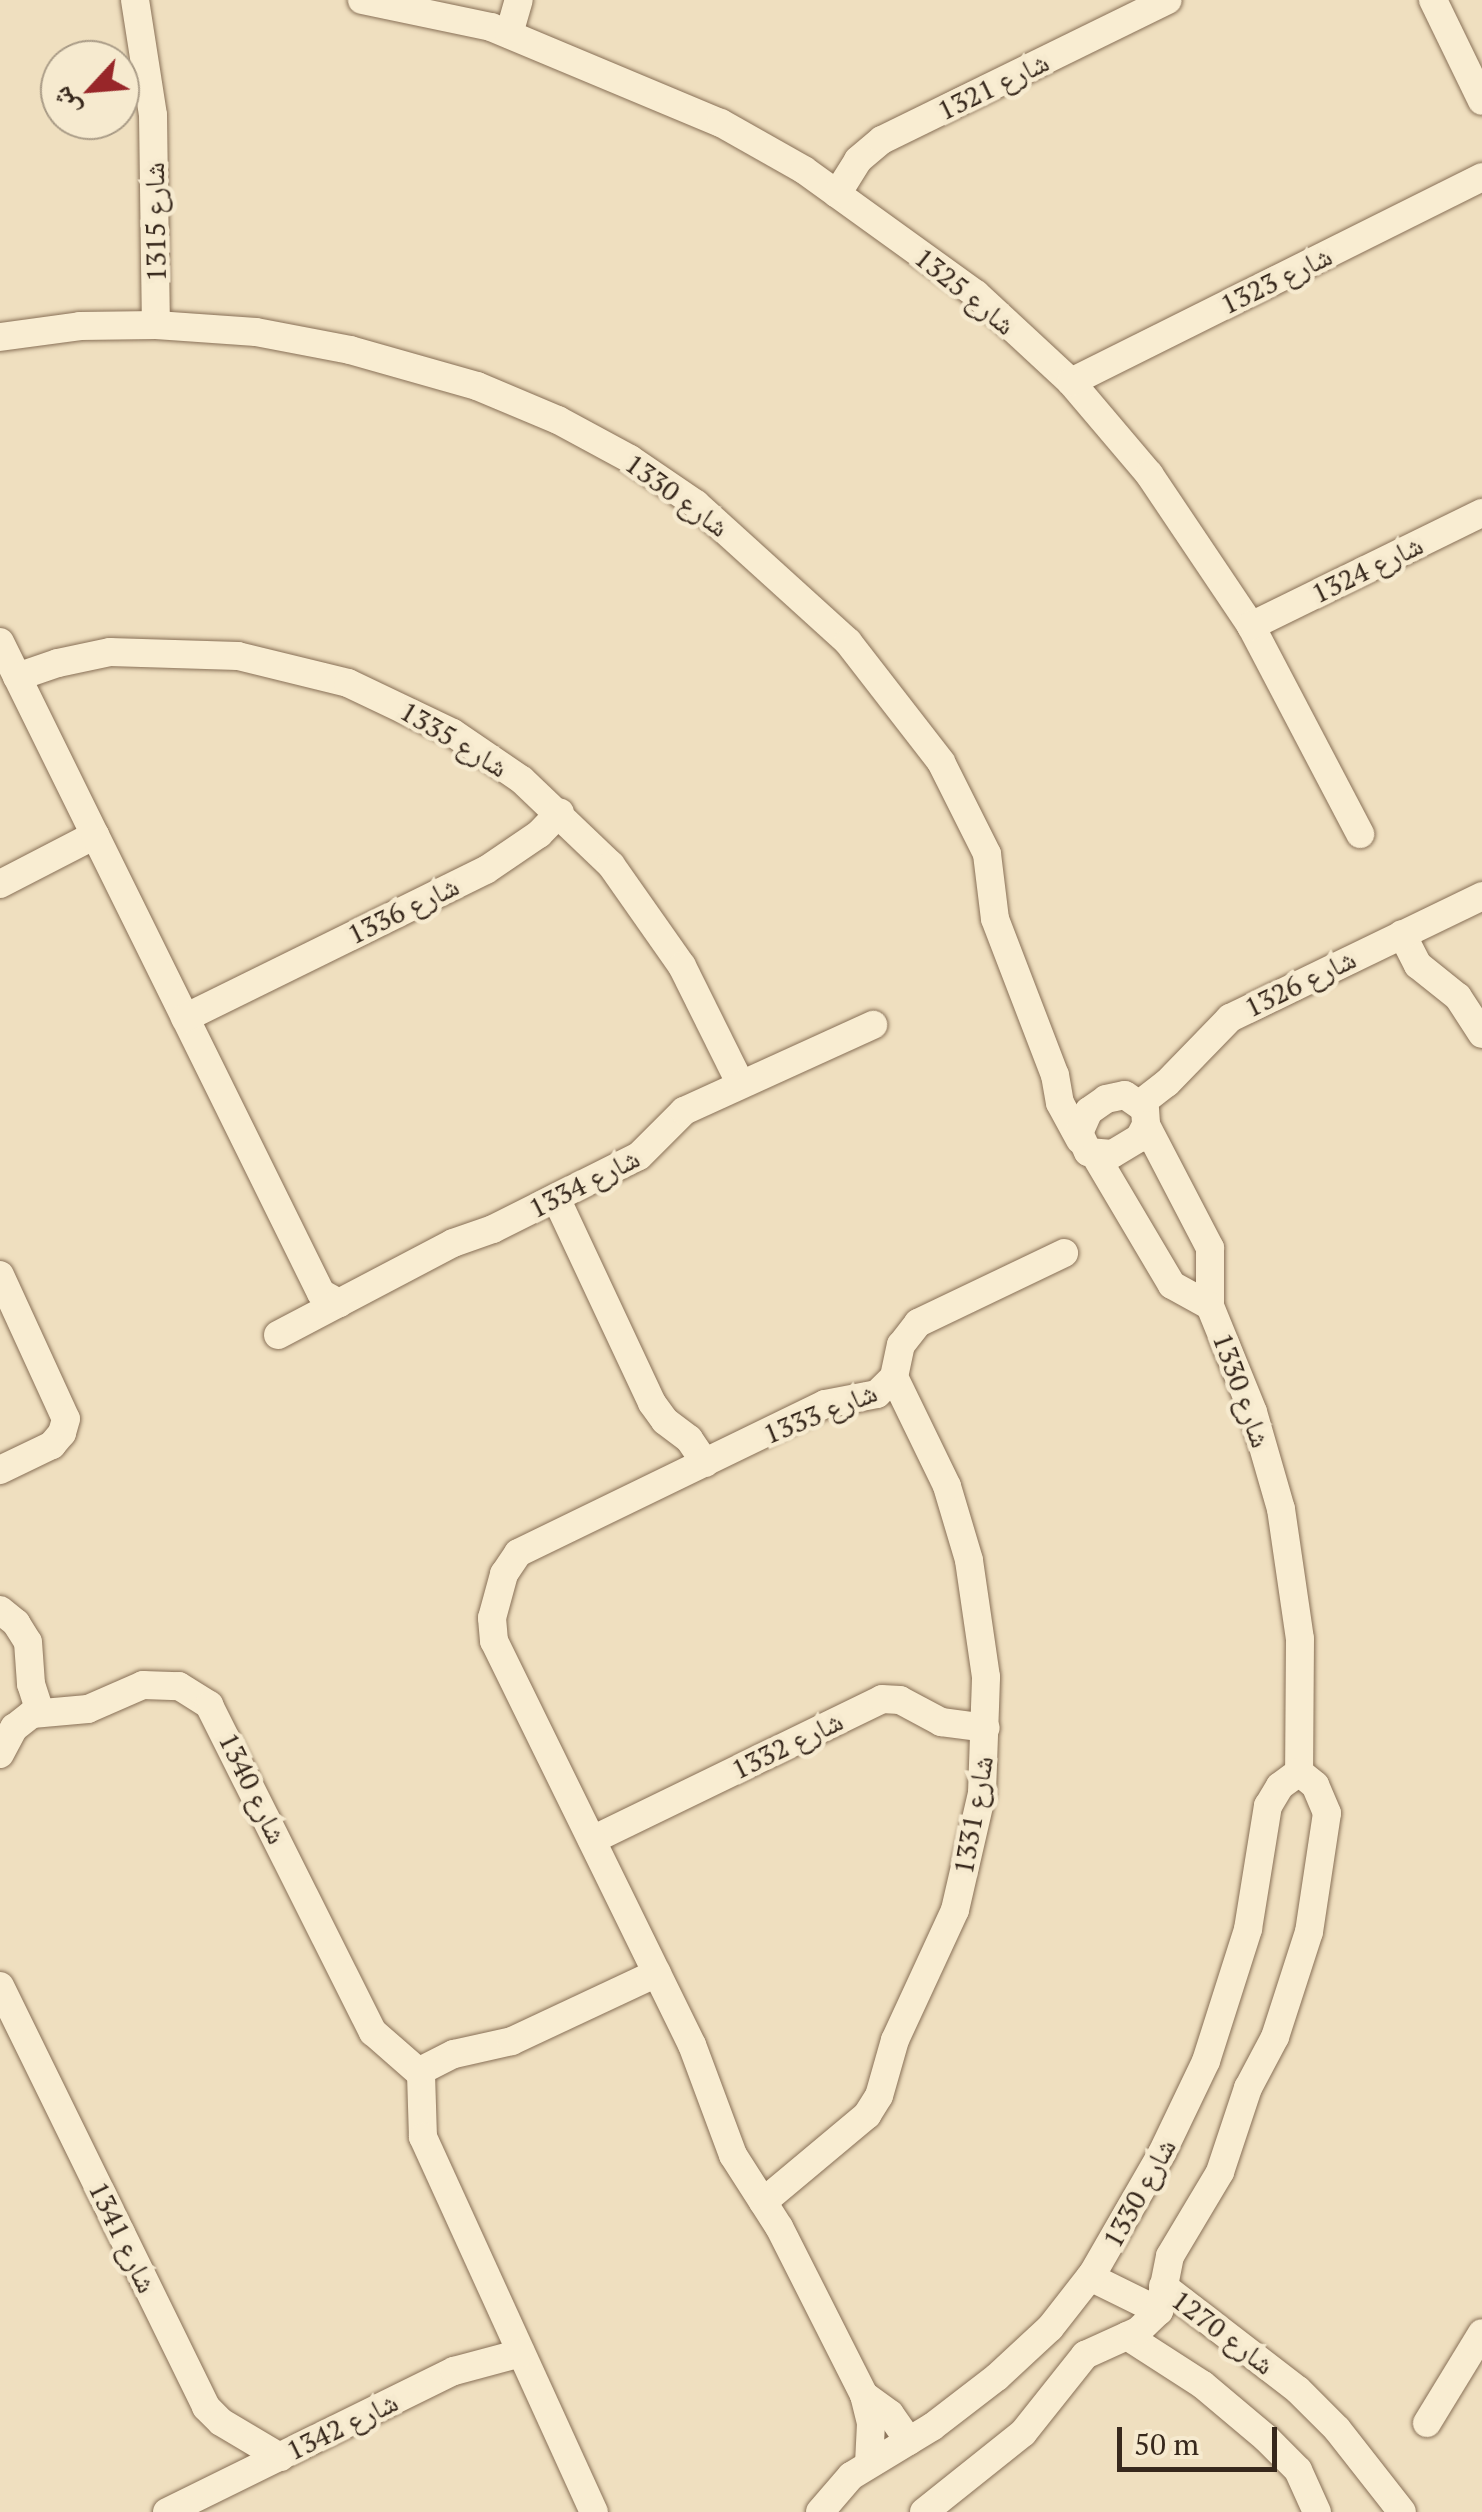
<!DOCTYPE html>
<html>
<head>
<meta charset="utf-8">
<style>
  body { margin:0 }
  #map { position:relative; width:1482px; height:2512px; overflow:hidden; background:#efdfbf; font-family:"PT Serif","Noto Naskh Arabic",serif }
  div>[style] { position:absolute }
  .roads { filter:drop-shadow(0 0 2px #887057) drop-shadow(0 0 2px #887057) }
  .minor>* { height:28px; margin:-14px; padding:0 14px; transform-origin:14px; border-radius:14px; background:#f9edd2 }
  span { translate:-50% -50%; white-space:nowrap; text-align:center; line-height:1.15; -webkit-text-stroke:9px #f6eacf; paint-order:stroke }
  .street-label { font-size:28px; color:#37281c }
  .north { position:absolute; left:40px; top:40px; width:100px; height:100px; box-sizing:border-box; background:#f6eacf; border:2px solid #aa9c87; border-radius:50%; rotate:244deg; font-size:28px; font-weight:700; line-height:40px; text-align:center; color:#37281c }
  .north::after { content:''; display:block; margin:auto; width:35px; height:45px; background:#982629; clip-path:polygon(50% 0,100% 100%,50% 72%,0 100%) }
  .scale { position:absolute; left:1117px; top:2427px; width:160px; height:45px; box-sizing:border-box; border:5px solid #37281c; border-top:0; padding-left:12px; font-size:30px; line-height:35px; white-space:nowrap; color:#37281c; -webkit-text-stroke:8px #f6eacf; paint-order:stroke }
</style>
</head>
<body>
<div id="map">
  <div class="roads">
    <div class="minor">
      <i style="left:135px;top:0;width:116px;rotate:81.1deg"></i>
      <i style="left:153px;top:115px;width:210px;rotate:89.2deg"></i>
      <i style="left:362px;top:0;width:132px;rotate:11.8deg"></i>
      <i style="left:491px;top:27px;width:249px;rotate:22.7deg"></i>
      <i style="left:721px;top:123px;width:95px;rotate:29.5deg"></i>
      <i style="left:804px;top:170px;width:212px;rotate:35.8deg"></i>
      <i style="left:976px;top:294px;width:129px;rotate:42.8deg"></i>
      <i style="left:1071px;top:382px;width:121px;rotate:49.7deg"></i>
      <i style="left:1149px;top:474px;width:183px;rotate:56.1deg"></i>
      <i style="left:1251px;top:626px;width:235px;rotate:62.3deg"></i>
      <i style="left:1433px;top:0;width:112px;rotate:64.1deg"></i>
      <i style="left:509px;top:34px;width:35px;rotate:-74deg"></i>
      <i style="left:837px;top:194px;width:40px;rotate:-58deg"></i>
      <i style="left:858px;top:160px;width:31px;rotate:-40deg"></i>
      <i style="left:882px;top:140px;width:318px;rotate:-26.1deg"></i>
      <i style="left:0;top:337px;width:81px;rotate:-7.8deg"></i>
      <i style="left:80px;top:326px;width:76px;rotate:-0.8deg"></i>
      <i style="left:156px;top:325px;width:100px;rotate:4deg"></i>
      <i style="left:256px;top:332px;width:96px;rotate:10.8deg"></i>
      <i style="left:350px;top:350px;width:132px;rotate:15.8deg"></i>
      <i style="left:477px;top:386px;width:88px;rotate:22.8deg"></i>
      <i style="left:558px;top:420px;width:82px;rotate:28.4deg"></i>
      <i style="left:630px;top:459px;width:80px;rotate:34.3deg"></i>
      <i style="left:696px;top:504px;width:205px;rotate:42.2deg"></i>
      <i style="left:848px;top:642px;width:152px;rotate:52.2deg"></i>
      <i style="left:941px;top:762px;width:103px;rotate:63.4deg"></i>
      <i style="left:987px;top:854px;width:65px;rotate:83deg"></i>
      <i style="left:995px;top:919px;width:167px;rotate:69deg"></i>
      <i style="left:1055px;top:1075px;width:28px;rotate:80deg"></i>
      <i style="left:1060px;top:1103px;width:42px;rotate:61.6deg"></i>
      <i style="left:1071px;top:382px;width:459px;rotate:-26.5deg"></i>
      <i style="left:1251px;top:626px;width:257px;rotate:-26.1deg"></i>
      <i style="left:0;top:642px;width:215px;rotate:63.8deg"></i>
      <i style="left:95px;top:835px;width:107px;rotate:152.7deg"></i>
      <i style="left:17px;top:677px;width:43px;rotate:-18.9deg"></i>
      <i style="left:58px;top:663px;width:53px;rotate:-11.9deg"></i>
      <i style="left:110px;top:652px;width:128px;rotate:1.8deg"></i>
      <i style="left:238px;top:656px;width:113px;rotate:13.8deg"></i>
      <i style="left:348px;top:683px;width:116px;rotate:25.5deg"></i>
      <i style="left:453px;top:733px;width:83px;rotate:34.3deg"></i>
      <i style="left:522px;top:780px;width:123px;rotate:43.7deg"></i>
      <i style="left:611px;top:865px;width:123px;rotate:54.9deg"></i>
      <i style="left:682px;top:966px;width:131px;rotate:63.6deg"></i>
      <i style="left:95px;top:835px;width:511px;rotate:63.74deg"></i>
      <i style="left:321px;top:1293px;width:21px;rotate:29deg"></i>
      <i style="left:1402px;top:934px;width:35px;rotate:63deg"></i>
      <i style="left:1418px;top:965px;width:51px;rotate:38.7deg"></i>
      <i style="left:1458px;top:997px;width:44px;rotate:57deg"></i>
      <i style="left:185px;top:1018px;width:335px;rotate:-26.2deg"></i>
      <i style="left:486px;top:870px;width:64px;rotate:-34.2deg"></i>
      <i style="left:539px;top:834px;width:30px;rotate:-46deg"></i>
      <i style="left:1125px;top:1095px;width:24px;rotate:35deg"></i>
      <i style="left:1145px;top:1109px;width:16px;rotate:86deg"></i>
      <i style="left:1146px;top:1125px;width:15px;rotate:118deg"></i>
      <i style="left:1139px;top:1138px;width:31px;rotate:149deg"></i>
      <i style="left:1112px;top:1154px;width:24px;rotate:-175deg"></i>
      <i style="left:1088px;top:1152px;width:21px;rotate:-115deg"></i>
      <i style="left:1079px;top:1133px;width:24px;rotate:-66deg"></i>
      <i style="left:1089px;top:1111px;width:21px;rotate:-35deg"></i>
      <i style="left:1106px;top:1099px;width:19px;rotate:-12deg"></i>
      <i style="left:1141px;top:1103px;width:33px;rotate:-38deg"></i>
      <i style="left:1167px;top:1083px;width:91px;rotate:-45.9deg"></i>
      <i style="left:1230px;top:1018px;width:280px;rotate:-25.8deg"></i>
      <i style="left:1146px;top:1125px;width:139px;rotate:62.5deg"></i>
      <i style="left:1210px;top:1248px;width:58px;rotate:90deg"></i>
      <i style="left:1210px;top:1306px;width:114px;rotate:67.9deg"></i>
      <i style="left:1253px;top:1412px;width:101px;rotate:73.9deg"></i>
      <i style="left:1281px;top:1509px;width:131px;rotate:81.7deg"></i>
      <i style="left:1300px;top:1639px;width:133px;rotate:90.4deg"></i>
      <i style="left:1095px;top:1155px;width:151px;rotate:59.4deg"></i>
      <i style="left:1172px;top:1285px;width:43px;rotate:28.9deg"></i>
      <i style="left:556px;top:1198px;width:226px;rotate:64.9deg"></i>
      <i style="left:652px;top:1403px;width:22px;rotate:54deg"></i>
      <i style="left:665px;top:1421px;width:30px;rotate:37deg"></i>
      <i style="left:689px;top:1439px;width:29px;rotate:56deg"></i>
      <i style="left:0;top:1275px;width:158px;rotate:65.4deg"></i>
      <i style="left:66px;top:1419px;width:15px;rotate:106deg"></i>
      <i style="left:62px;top:1433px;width:16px;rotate:130deg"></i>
      <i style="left:52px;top:1445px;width:58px;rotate:154.3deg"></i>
      <i style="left:278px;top:1335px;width:198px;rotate:-27.7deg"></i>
      <i style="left:453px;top:1243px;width:42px;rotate:-19.3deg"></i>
      <i style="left:493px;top:1229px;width:163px;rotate:-26.6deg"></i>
      <i style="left:639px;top:1156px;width:64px;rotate:-45deg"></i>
      <i style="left:684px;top:1111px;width:208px;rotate:-24.5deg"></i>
      <i style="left:0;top:1610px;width:21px;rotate:39deg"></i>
      <i style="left:16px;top:1623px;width:22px;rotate:58deg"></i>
      <i style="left:28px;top:1642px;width:42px;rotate:85.9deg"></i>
      <i style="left:31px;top:1684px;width:29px;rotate:72deg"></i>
      <i style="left:0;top:1754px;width:30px;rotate:-62deg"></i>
      <i style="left:14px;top:1728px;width:23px;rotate:-38deg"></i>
      <i style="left:32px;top:1714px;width:56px;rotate:-5.1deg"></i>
      <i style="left:88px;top:1709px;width:60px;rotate:-23.6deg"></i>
      <i style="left:143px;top:1685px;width:36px;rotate:2deg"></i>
      <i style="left:179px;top:1686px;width:36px;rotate:32deg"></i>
      <i style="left:209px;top:1705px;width:366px;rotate:63.4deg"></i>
      <i style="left:373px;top:2032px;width:64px;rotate:41.2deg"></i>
      <i style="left:421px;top:2074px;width:63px;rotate:88.2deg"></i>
      <i style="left:423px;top:2137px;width:412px;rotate:65.5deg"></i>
      <i style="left:592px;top:1840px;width:322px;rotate:-25.9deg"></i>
      <i style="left:882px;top:1699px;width:18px;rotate:3deg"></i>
      <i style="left:900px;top:1700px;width:47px;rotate:28.2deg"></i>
      <i style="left:941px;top:1722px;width:45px;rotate:7.6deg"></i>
      <i style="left:0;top:1986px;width:469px;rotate:63.9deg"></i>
      <i style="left:206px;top:2407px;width:21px;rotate:45deg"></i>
      <i style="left:221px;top:2422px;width:69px;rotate:30.7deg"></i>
      <i style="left:420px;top:2071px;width:38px;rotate:-27deg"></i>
      <i style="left:454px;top:2054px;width:59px;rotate:-12.6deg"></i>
      <i style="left:512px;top:2041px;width:160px;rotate:-25.1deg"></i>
      <i style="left:763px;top:2202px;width:136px;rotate:-39.9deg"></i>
      <i style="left:867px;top:2115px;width:22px;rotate:-58deg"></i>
      <i style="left:879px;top:2096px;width:58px;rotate:-74.1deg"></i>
      <i style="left:895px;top:2040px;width:143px;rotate:-65.2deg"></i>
      <i style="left:955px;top:1910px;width:120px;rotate:-77deg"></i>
      <i style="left:982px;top:1793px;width:116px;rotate:-88deg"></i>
      <i style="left:986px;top:1677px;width:118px;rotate:-98.3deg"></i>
      <i style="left:969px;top:1560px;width:77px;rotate:-106.6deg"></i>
      <i style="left:947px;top:1486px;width:121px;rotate:-115.9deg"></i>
      <i style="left:1090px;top:2277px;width:77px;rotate:26.2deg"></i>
      <i style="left:1163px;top:2286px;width:170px;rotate:37.6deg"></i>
      <i style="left:1298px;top:2390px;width:55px;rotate:45deg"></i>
      <i style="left:1337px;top:2429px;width:105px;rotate:51.9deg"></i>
      <i style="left:1127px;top:2336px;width:90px;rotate:32.8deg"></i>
      <i style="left:1203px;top:2385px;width:82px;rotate:40.1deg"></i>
      <i style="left:1266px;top:2438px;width:45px;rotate:45deg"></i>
      <i style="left:1298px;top:2470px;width:46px;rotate:65.7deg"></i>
      <i style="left:864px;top:2395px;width:32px;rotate:36deg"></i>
      <i style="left:890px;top:2414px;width:33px;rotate:55deg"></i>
      <i style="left:1427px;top:2423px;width:105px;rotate:-58.6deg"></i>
      <i style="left:869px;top:2464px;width:41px;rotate:-87.2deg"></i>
      <i style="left:871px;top:2423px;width:29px;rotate:-104deg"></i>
      <i style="left:864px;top:2395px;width:188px;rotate:-116.8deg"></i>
      <i style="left:779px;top:2227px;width:85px;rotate:-122.6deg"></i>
      <i style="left:733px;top:2155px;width:117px;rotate:-110.4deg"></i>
      <i style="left:692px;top:2045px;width:450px;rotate:-116.1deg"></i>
      <i style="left:494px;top:1641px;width:23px;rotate:-95deg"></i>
      <i style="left:492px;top:1618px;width:46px;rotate:-74.7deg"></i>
      <i style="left:504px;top:1574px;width:25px;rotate:-56deg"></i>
      <i style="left:518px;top:1553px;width:341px;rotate:-25.9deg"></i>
      <i style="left:825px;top:1404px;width:53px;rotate:-10.9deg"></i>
      <i style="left:877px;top:1394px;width:24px;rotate:-45deg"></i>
      <i style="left:894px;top:1377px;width:33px;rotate:-78deg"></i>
      <i style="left:901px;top:1345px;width:28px;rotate:-52deg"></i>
      <i style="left:918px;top:1323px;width:162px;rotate:-25.6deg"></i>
      <i style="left:167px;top:2512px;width:320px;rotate:-26.2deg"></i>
      <i style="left:454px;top:2371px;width:69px;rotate:-15deg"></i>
      <i style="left:820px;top:2512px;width:48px;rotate:-49.3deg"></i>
      <i style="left:851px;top:2476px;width:95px;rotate:-31.2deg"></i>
      <i style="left:932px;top:2427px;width:82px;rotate:-37.6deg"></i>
      <i style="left:997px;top:2377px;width:72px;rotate:-42.8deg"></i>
      <i style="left:1050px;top:2328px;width:70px;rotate:-52deg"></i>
      <i style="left:1093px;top:2273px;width:138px;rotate:-60.1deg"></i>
      <i style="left:1162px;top:2153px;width:102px;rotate:-64.4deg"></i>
      <i style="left:1206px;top:2061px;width:139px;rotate:-72.3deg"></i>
      <i style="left:1248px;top:1929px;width:125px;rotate:-80.8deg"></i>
      <i style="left:1268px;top:1806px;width:23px;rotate:-59deg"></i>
      <i style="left:1280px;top:1786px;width:24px;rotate:-36deg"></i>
      <i style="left:924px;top:2512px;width:127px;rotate:-38.6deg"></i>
      <i style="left:1023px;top:2433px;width:100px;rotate:-51.5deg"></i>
      <i style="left:1085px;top:2355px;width:58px;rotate:-24.4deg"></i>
      <i style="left:1138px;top:2331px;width:29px;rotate:-44deg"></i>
      <i style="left:1159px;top:2311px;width:56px;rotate:-78.7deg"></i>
      <i style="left:1170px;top:2256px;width:98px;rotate:-59.2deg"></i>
      <i style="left:1220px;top:2172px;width:89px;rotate:-71.6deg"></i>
      <i style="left:1248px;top:2088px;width:58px;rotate:-62.1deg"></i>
      <i style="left:1275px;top:2037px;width:110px;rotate:-72.1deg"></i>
      <i style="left:1309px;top:1932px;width:120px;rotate:-81.4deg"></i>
      <i style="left:1327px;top:1813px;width:30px;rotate:-113deg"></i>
      <i style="left:1315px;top:1785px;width:21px;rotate:-141deg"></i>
    </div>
  </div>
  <div class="street-label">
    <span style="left:993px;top:86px;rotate:-26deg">شارع 1321</span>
    <span style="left:155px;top:222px;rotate:-91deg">شارع 1315</span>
    <span style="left:1276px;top:280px;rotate:-26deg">شارع 1323</span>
    <span style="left:965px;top:291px;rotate:39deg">شارع 1325</span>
    <span style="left:677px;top:495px;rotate:36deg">شارع 1330</span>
    <span style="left:1367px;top:569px;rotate:-26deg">شارع 1324</span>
    <span style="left:454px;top:739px;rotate:31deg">شارع 1335</span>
    <span style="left:403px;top:910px;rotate:-26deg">شارع 1336</span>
    <span style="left:1300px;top:983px;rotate:-26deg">شارع 1326</span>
    <span style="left:584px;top:1183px;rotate:-27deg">شارع 1334</span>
    <span style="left:1242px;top:1390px;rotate:70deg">شارع 1330</span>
    <span style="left:820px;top:1413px;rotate:-22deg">شارع 1333</span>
    <span style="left:787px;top:1745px;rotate:-26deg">شارع 1332</span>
    <span style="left:253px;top:1788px;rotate:64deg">شارع 1340</span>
    <span style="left:973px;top:1815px;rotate:-80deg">شارع 1331</span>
    <span style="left:1139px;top:2193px;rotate:-61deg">شارع 1330</span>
    <span style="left:123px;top:2237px;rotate:64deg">شارع 1341</span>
    <span style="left:1223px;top:2332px;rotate:37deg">شارع 1270</span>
    <span style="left:342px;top:2426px;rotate:-26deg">شارع 1342</span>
  </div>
  <div class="north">ش</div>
  <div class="scale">50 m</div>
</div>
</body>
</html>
